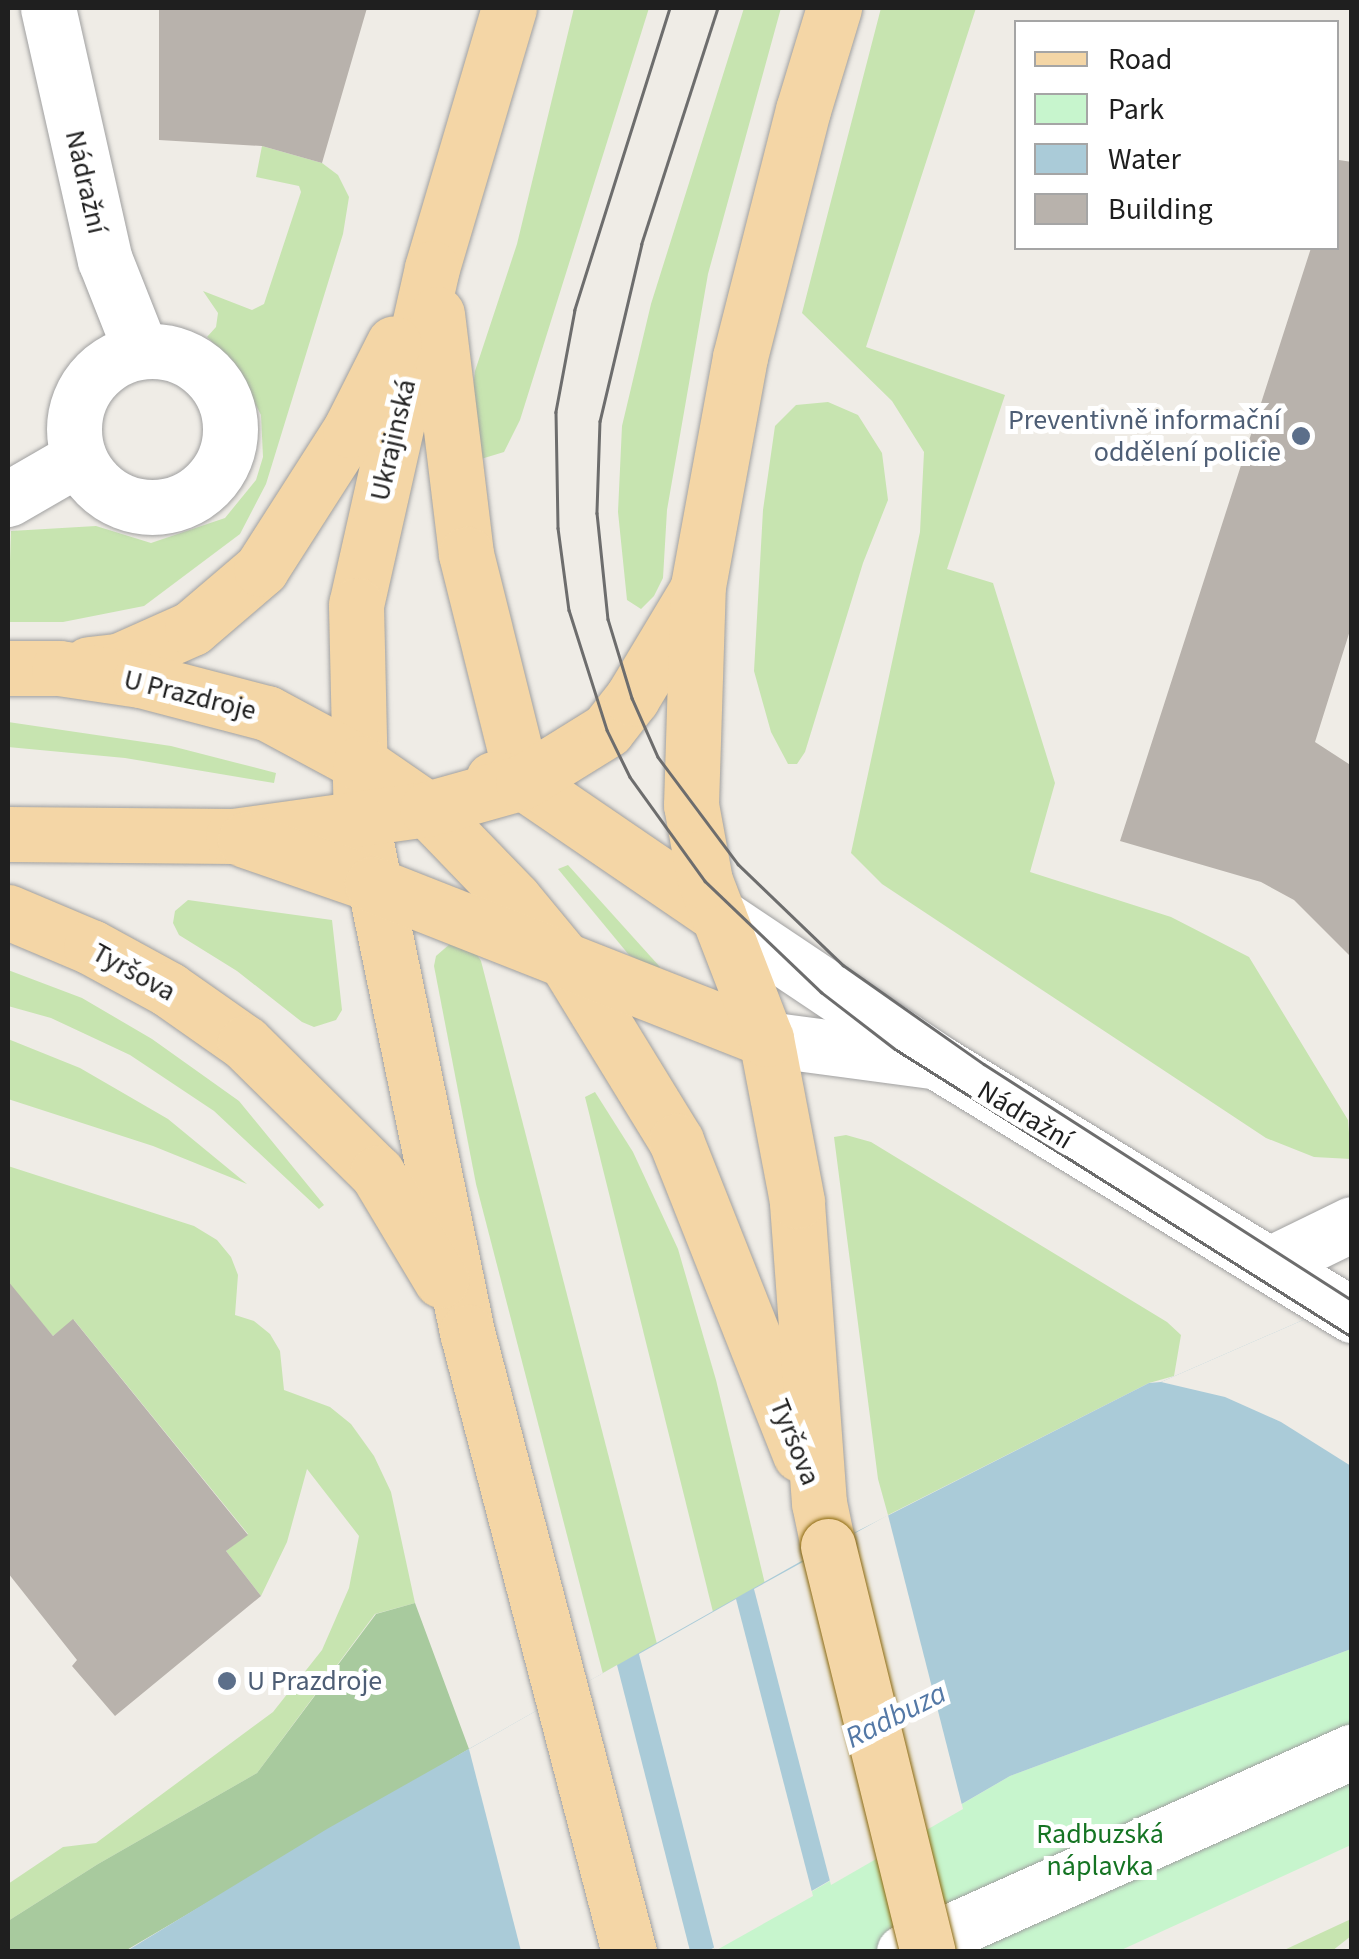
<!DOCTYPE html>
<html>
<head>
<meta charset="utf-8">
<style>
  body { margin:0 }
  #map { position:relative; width:1359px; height:1959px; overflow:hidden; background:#efece6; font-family:"Source Sans 3",sans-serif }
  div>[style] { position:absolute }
  .grass>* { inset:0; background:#c7e4b0 }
  .forest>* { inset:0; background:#a8ca9e }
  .park>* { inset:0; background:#c7f5cd }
  .water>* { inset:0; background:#aacbd8 }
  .pier>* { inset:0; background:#efece6 }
  .building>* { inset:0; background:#b8b2ac }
  .roads { filter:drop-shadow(0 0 2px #a0a0a0) drop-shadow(0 0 2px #a0a0a0) }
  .pedestrian>* { height:55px; margin:-27.5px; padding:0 27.5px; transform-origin:27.5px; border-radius:27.5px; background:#fff }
  .minor>* { height:55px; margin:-27.5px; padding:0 27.5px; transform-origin:27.5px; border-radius:27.5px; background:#fff }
  .minor>.ring { margin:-27.5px; padding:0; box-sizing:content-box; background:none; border:55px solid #fff; border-radius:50% }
  .tertiary>* { height:55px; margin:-27.5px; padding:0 27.5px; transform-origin:27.5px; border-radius:27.5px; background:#fff }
  .primary>* { height:55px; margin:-27.5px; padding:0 27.5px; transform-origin:27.5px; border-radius:27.5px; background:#f4d6a6 }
  .tram>* { height:2.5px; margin:-1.25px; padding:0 1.25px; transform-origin:1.25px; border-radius:1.25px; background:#6d6d6d }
  .bridges { filter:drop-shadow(0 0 2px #8c690d) drop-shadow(0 0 2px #8c690d) }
  .primary-bridge>* { height:55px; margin:-27.5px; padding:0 27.5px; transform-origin:27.5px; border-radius:27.5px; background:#f4d6a6 }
  .dots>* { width:28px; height:28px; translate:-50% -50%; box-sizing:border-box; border:5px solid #fff; border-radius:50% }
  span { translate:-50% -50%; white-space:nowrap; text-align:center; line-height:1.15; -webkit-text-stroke:10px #fff; paint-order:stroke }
  .street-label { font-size:28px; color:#1f1f1f }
  .service-label { font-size:28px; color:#4e5e75 }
  .right { translate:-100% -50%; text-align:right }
  .left { translate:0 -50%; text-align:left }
  .park-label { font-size:28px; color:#157423 }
  .water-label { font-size:30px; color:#5378a6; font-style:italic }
  .frame { position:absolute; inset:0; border:10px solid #1f1f1f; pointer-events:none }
  .legend { position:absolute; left:1014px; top:20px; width:325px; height:230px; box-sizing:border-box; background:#fff; border:2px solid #a5a5a5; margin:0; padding:12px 18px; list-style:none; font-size:30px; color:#1f1f1f }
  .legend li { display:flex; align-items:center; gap:20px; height:50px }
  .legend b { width:50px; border:2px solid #a5a5a5 }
</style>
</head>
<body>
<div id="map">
  <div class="grass">
    <i style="clip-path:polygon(574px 8px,649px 8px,520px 420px,504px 452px,481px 459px,468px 432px,475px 371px,517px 244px)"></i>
    <i style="clip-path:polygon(744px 8px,781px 8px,708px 274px,667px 510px,663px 578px,654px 596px,641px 609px,627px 600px,618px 512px,622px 426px,651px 304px)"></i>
    <i style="clip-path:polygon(881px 8px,976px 8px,866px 347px,1005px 395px,947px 569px,993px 583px,1055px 783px,1030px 872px,1171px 917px,1249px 957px,1348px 1120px,1351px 1159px,1314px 1157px,1266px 1138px,882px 884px,851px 853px,920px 532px,924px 452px,892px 401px,802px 313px)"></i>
    <i style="clip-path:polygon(262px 146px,322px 163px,338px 175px,349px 197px,343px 234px,266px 484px,240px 534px,144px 606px,63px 622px,8px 622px,11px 531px,96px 526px,151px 543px,225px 518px,256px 480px,263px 457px,261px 415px,233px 361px,207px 337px,216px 327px,218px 313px,203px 291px,252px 310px,264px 304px,301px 192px,299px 186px,256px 177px)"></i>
    <i style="clip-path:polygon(828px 402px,858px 415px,882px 453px,888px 500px,863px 563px,805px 752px,797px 764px,788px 764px,771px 732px,754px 671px,763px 510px,775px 426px,796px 405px)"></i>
    <i style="clip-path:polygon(8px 722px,171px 746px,276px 773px,274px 783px,125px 758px,8px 747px)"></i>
    <i style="clip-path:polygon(568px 865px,660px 967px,658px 970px,629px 955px,558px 869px)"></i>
    <i style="clip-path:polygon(188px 900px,332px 920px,342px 1010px,336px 1020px,314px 1027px,302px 1022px,237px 971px,179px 935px,173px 923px,175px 911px)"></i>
    <i style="clip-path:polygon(451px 943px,474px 950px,481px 961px,657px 1644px,603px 1674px,476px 1184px,434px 966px,436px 956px)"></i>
    <i style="clip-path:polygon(8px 970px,82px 998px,152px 1039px,239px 1101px,324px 1205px,319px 1209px,214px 1111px,130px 1055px,51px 1018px,8px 1006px)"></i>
    <i style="clip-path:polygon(8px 1039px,80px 1068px,168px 1119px,247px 1184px,153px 1146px,8px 1099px)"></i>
    <i style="clip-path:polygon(595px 1092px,633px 1152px,678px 1249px,716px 1380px,765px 1584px,713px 1612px,585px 1097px)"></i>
    <i style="clip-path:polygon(846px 1135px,871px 1142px,1167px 1322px,1181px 1335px,1174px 1376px,1149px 1383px,888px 1515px,878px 1479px,834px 1137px)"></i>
    <i style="clip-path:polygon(8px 1166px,194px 1226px,217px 1240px,231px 1257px,238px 1275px,235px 1315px,254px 1321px,270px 1334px,280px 1351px,284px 1390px,330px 1407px,351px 1424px,374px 1456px,391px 1492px,415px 1603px,375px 1614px,257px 1773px,98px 1864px,8px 1921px,8px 1884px,63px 1847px,96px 1843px,273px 1712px,322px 1650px,349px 1588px,359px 1536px,307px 1469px,287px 1542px,261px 1596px,226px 1551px,248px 1534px,74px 1320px,53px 1336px,17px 1294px,8px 1301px)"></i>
    <i style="clip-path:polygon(1351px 1919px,1351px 1936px,1332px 1951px,1282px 1951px)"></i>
  </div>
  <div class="forest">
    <i style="clip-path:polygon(415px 1603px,469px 1749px,125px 1951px,8px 1952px,8px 1921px,98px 1864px,257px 1773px,376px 1614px)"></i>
  </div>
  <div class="park">
    <i style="clip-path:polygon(1351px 1649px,1351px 1845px,1119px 1951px,708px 1952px,1010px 1776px)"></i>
  </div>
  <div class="water">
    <i style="clip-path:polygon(1351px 1299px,1351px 1649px,1010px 1776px,708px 1951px,125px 1952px,327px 1829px,828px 1546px,1149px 1383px,1161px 1382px)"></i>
  </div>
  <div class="pier">
    <i style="clip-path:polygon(1351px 1299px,1351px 1466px,1281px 1422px,1225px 1397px,1161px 1382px)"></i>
    <i style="clip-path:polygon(888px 1515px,963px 1809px,831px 1885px,754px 1589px)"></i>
    <i style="clip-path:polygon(736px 1599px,813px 1896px,715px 1951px,639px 1654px)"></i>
    <i style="clip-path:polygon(617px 1665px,690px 1951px,521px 1951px,469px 1749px)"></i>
  </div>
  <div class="building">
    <i style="clip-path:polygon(159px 8px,367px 8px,322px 163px,262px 146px,159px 140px)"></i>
    <i style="clip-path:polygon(1339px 160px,1352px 162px,1352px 624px,1315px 742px,1352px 766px,1352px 958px,1294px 900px,1261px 882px,1120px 841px,1311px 248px,1336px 248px)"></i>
    <i style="clip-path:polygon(8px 1281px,53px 1336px,73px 1319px,248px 1535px,226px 1551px,261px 1596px,115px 1716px,72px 1666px,77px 1660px,8px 1573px)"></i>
  </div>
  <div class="roads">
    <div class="pedestrian">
      <i style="left:904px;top:1952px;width:491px;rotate:-24.1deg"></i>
    </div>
    <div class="minor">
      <i style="left:48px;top:8px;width:258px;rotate:77.3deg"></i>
      <i style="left:105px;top:260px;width:98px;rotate:68.4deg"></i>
      <i class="ring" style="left:74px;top:351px;width:101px;height:101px"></i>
      <i style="left:8px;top:499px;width:82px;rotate:-30deg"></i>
      <i style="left:1270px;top:1264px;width:91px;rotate:-26deg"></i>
    </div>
    <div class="tertiary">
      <i style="left:718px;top:915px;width:266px;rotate:33.8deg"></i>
      <i style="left:939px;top:1063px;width:484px;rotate:31.4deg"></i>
      <i style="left:766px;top:1039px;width:166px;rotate:7.6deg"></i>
    </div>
    <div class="primary">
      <i style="left:509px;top:8px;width:271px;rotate:106.5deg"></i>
      <i style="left:432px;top:268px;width:345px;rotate:102.7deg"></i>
      <i style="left:356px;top:605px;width:214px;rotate:88.7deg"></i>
      <i style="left:361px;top:819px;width:524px;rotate:78.33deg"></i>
      <i style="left:467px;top:1332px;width:641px;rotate:75.36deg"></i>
      <i style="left:437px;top:314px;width:242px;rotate:83.1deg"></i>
      <i style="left:466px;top:554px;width:235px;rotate:76deg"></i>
      <i style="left:89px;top:664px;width:29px;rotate:-6deg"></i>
      <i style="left:118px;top:661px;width:81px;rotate:-24deg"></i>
      <i style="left:192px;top:628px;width:91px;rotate:-40.5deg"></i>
      <i style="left:261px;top:569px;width:165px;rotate:-57.4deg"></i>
      <i style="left:350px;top:430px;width:97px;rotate:-63.2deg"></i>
      <i style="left:8px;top:668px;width:51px"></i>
      <i style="left:59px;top:668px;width:82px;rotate:8.4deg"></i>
      <i style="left:140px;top:680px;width:131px;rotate:14.6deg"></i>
      <i style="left:267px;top:713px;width:106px;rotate:28.3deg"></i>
      <i style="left:360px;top:763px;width:81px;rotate:34.5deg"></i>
      <i style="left:427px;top:809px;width:125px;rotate:46deg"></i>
      <i style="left:514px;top:899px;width:83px;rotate:50.4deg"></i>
      <i style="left:567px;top:963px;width:209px;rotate:58.5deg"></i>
      <i style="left:676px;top:1141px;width:337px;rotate:68.4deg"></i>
      <i style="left:493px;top:779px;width:30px;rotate:6deg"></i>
      <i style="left:523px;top:782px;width:236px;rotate:34.3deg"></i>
      <i style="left:8px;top:834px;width:225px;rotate:0.5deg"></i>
      <i style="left:233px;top:836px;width:196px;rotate:-7.9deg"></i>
      <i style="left:427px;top:809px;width:100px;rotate:-15.7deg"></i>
      <i style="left:523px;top:782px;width:99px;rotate:-31.8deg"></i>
      <i style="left:607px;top:730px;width:41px;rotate:-52deg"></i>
      <i style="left:632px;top:698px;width:126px;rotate:-59deg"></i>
      <i style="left:245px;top:840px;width:134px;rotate:19.1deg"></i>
      <i style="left:372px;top:884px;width:423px;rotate:21.5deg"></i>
      <i style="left:8px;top:912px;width:90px;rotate:22.9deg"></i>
      <i style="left:91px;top:947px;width:88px;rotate:28.6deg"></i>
      <i style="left:168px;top:989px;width:94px;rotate:35deg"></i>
      <i style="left:245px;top:1043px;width:185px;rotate:44.6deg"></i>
      <i style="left:377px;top:1173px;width:125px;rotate:59.1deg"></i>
      <i style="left:828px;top:1546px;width:44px;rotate:-101.8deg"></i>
      <i style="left:819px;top:1503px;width:303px;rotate:-94.2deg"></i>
      <i style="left:797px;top:1201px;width:165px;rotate:-100.8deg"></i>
      <i style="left:766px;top:1039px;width:169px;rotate:-111.1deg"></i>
      <i style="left:705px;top:881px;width:77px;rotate:-100.4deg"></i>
      <i style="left:691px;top:805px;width:219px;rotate:-88.2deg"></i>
      <i style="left:698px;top:586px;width:233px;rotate:-79.6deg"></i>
      <i style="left:740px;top:357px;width:255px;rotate:-75.7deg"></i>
      <i style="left:803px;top:110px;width:107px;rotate:-73.1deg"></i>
    </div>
  </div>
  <div class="tram">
    <i style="left:670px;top:8px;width:317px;rotate:107.5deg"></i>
    <i style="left:575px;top:310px;width:104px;rotate:100.6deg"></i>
    <i style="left:556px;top:412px;width:116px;rotate:89deg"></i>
    <i style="left:558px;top:528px;width:83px;rotate:82.4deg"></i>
    <i style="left:569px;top:610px;width:126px;rotate:72.4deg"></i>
    <i style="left:607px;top:730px;width:52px;rotate:63.9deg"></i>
    <i style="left:630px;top:777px;width:128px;rotate:54.2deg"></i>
    <i style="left:705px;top:881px;width:161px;rotate:43.7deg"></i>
    <i style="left:821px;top:992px;width:93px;rotate:37.6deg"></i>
    <i style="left:895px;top:1049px;width:540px;rotate:32.22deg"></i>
    <i style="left:718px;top:8px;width:248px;rotate:107.9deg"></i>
    <i style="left:642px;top:244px;width:182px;rotate:103.3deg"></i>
    <i style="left:600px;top:421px;width:92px;rotate:91.9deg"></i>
    <i style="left:597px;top:513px;width:107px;rotate:84.1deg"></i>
    <i style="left:608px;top:619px;width:83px;rotate:73.1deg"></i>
    <i style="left:632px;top:698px;width:64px;rotate:66.2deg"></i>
    <i style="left:658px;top:757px;width:134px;rotate:53.2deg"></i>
    <i style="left:738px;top:864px;width:146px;rotate:43.9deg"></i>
    <i style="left:843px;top:965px;width:172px;rotate:35.1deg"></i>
    <i style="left:984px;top:1064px;width:437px;rotate:32.7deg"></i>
  </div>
  <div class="bridges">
    <div class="primary-bridge">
      <i style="left:828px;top:1546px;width:418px;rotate:76.2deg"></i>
    </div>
  </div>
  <div class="dots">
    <i style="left:1301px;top:436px;background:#5c6f8a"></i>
    <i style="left:227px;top:1681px;background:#5c6f8a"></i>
  </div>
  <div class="street-label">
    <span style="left:86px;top:182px;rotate:77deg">Nádražní</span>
    <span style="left:393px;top:440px;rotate:-77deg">Ukrajinská</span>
    <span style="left:190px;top:695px;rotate:14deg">U Prazdroje</span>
    <span style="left:134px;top:972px;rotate:29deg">Tyršova</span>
    <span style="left:1025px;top:1115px;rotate:31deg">Nádražní</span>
    <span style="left:795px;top:1442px;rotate:68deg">Tyršova</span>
  </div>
  <div class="service-label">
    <span class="right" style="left:1281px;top:436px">Preventivně informační<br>oddělení policie</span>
    <span class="left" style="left:247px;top:1681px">U Prazdroje</span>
  </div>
  <div class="park-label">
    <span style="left:1100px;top:1850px">Radbuzská<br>náplavka</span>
  </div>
  <div class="water-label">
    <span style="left:896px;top:1716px;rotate:-27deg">Radbuza</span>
  </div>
  <div class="frame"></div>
  <ul class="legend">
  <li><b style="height:12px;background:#f4d6a6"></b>Road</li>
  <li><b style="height:28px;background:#c7f5cd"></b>Park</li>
  <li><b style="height:28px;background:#aacbd8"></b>Water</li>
  <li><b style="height:28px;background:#b8b2ac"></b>Building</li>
  </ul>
</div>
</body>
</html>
